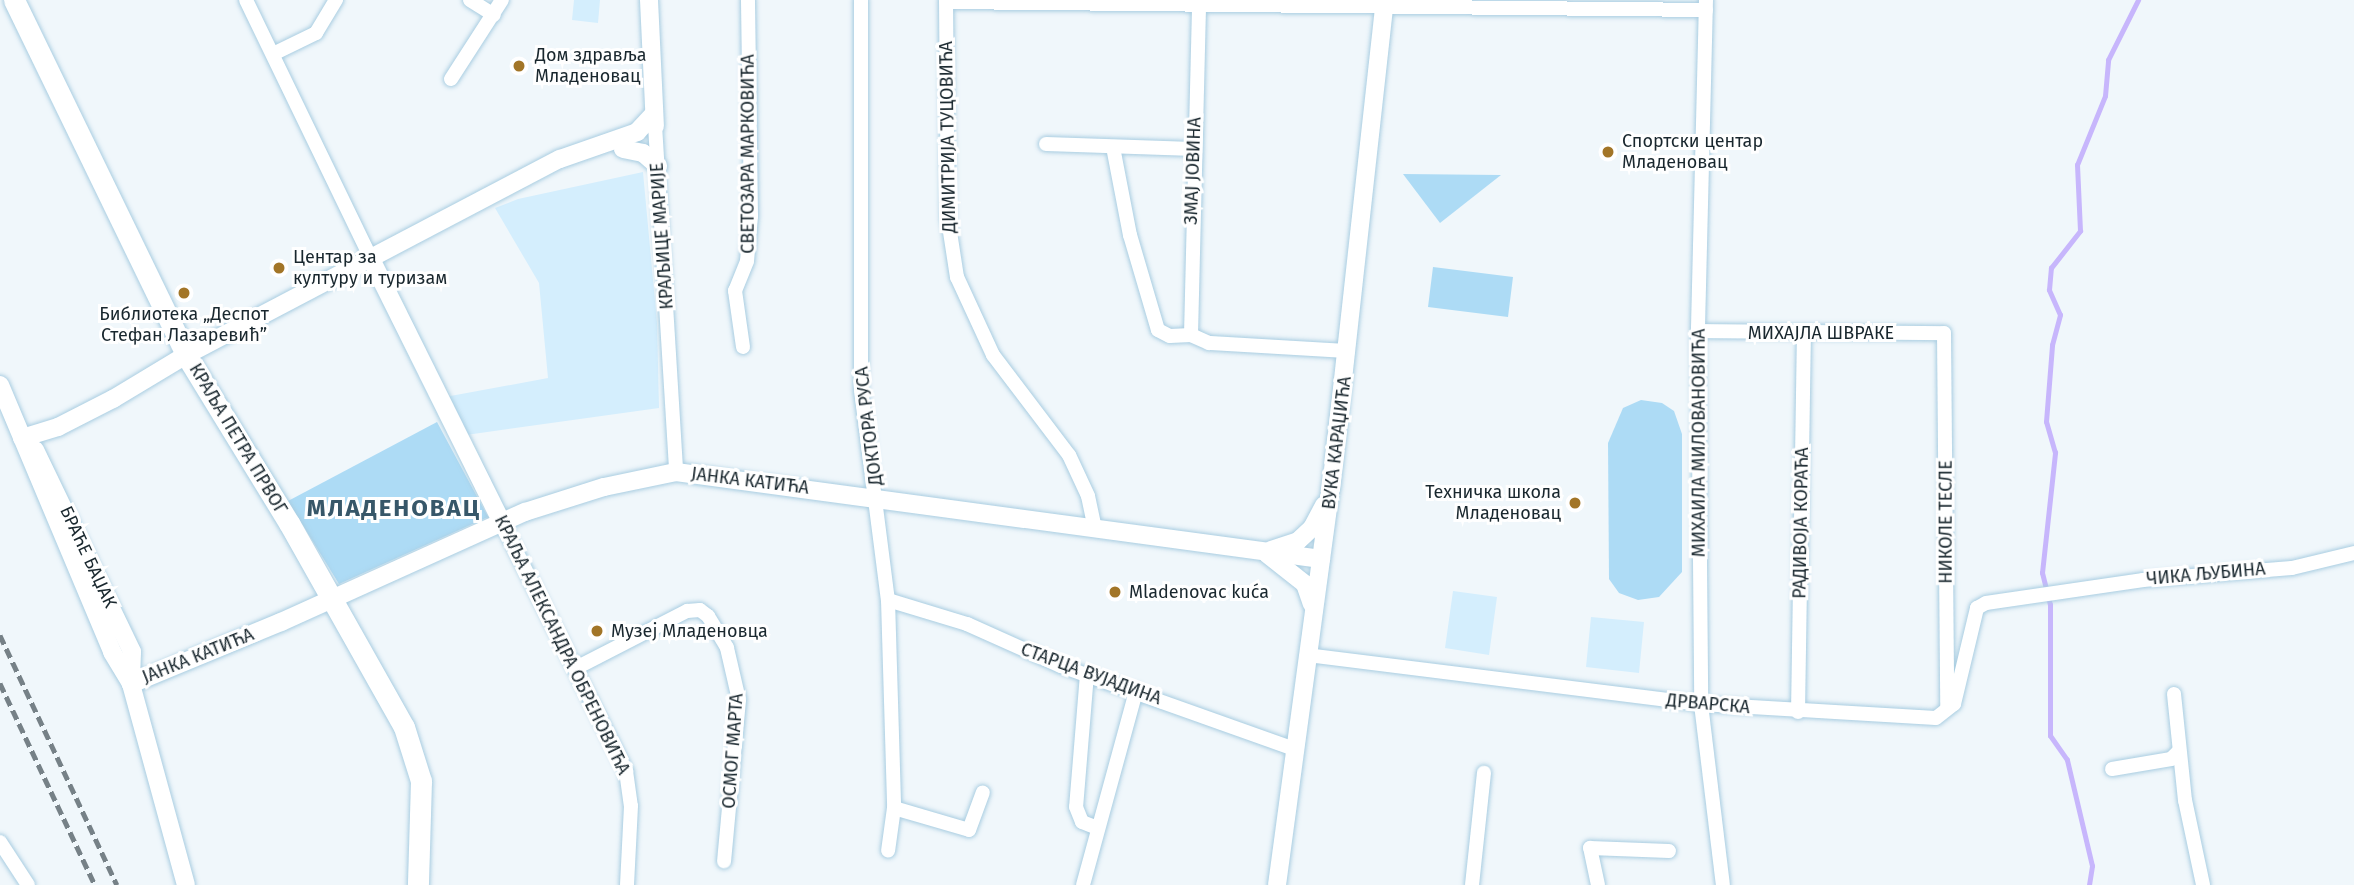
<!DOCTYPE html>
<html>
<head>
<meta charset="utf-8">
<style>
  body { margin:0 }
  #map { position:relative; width:2354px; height:885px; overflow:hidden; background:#f0f7fb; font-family:"Fira Sans",sans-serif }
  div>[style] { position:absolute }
  .built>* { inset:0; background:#d4eefd }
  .green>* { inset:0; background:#addbf5 }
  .stream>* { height:4.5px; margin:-2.25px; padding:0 2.25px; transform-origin:2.25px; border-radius:2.25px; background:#c7b6fc }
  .roads { filter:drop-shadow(0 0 2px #a9cde1) drop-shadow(0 0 2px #a9cde1) }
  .minor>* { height:14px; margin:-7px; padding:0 7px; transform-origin:7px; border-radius:7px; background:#fff }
  .tertiary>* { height:18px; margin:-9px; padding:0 9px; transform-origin:9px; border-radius:9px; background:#fff }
  .secondary>* { height:21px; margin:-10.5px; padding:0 10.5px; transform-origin:10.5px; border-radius:10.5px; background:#fff }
  .rail>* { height:4.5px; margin-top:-2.25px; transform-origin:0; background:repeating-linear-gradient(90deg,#768187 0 10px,transparent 0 15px) }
  .dots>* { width:19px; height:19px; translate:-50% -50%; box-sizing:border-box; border:4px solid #fff; border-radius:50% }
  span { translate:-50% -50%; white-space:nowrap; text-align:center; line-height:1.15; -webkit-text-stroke:6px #fff; paint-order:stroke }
  .poi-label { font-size:18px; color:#19272e }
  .left { translate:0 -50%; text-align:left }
  .right { translate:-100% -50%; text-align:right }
  .street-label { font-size:18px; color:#19272e }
  .district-label { font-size:24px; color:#375769; font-weight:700; letter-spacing:2px }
</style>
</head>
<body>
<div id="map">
  <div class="built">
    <i style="clip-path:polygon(574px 0,600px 0,598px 23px,572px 20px)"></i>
    <i style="clip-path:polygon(643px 172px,657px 323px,659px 408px,466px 435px,445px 397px,548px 378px,539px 283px,495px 208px,518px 199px)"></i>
    <i style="clip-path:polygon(1453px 591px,1497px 597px,1489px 655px,1445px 648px)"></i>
    <i style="clip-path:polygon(1591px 617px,1644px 622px,1639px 673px,1586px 667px)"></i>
  </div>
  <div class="green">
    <i style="clip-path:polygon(1403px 174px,1501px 175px,1440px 223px)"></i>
    <i style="clip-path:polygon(1433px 267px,1513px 277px,1508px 317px,1428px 307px)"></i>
    <i style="clip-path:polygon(1641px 400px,1662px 403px,1674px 411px,1682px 434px,1682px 572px,1659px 597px,1638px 600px,1619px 593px,1609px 579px,1608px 443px,1623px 408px)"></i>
    <i style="clip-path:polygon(437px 422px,488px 517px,339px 584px,288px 501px)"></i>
  </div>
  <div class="stream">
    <i style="left:2089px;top:885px;width:19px;rotate:-81deg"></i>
    <i style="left:2092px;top:866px;width:109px;rotate:-103.3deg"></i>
    <i style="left:2067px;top:760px;width:29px;rotate:-125deg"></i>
    <i style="left:2050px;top:736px;width:131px;rotate:-90deg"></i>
    <i style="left:2050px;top:605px;width:33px;rotate:-104deg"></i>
    <i style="left:2042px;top:573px;width:121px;rotate:-83.8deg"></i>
    <i style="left:2055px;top:453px;width:32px;rotate:-106deg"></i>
    <i style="left:2046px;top:422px;width:77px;rotate:-85.5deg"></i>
    <i style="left:2052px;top:345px;width:31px;rotate:-75deg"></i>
    <i style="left:2060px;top:315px;width:27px;rotate:-114deg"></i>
    <i style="left:2049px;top:290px;width:22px;rotate:-85deg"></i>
    <i style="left:2051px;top:268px;width:47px;rotate:-51.9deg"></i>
    <i style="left:2080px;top:231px;width:66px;rotate:-92.6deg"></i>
    <i style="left:2077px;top:165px;width:74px;rotate:-67.9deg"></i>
    <i style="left:2105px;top:96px;width:36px;rotate:-85deg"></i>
    <i style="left:2108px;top:60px;width:67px;rotate:-63.4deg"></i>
  </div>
  <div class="roads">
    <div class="minor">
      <i style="left:246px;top:0;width:288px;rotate:64.2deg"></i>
      <i style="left:470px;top:0;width:28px;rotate:32deg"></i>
      <i style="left:861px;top:0;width:390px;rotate:90deg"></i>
      <i style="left:861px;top:390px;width:212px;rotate:82.7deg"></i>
      <i style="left:888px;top:600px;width:208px;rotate:88.3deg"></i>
      <i style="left:894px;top:808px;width:43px;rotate:97.9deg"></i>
      <i style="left:946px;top:0;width:219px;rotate:89.5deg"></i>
      <i style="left:948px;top:219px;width:59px;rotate:81.2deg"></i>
      <i style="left:957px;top:277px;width:86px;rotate:65.2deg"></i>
      <i style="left:993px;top:355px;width:126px;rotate:52.8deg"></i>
      <i style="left:1069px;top:455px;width:45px;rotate:65.1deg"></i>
      <i style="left:1088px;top:496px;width:34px;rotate:78deg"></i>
      <i style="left:1706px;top:0;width:331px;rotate:91.4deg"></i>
      <i style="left:1698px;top:331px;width:373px;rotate:89.5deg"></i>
      <i style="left:1701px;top:704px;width:182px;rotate:83.1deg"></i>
      <i style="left:946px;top:2px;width:760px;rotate:0.6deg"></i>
      <i style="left:273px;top:54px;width:48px;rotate:-26deg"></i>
      <i style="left:316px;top:33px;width:39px;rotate:-59deg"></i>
      <i style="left:451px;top:79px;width:94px;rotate:-57.2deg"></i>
      <i style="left:655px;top:125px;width:348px;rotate:86.5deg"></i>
      <i style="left:1046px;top:144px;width:148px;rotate:1.9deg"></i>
      <i style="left:1113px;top:147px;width:90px;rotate:79.1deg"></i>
      <i style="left:1130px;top:235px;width:99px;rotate:73.6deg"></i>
      <i style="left:1158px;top:330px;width:13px;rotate:27deg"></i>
      <i style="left:1170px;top:336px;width:21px;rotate:-3deg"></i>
      <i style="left:1191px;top:335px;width:20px;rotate:24deg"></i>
      <i style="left:1209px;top:343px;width:139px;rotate:3.3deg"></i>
      <i style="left:1698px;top:331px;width:246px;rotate:0.5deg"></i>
      <i style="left:1944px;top:333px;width:375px;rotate:89.5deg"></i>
      <i style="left:1191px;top:335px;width:329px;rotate:-88.6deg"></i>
      <i style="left:743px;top:347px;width:57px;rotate:-98.1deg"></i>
      <i style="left:735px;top:291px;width:32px;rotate:-68deg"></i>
      <i style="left:747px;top:261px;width:45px;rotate:-84.9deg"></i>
      <i style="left:751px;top:216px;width:216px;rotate:-90.8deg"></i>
      <i style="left:501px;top:521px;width:280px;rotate:63.4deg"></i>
      <i style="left:626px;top:771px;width:35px;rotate:82deg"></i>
      <i style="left:631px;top:806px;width:79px;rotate:92.9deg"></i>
      <i style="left:888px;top:600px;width:83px;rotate:16.9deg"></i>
      <i style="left:967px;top:624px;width:103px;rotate:24.1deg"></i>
      <i style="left:1061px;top:666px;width:247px;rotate:19.6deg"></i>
      <i style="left:1307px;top:655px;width:397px;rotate:7.1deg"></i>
      <i style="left:1701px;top:704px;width:235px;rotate:3.4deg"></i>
      <i style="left:1936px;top:718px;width:23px;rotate:-38deg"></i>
      <i style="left:1954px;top:704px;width:99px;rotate:-76.5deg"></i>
      <i style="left:1977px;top:608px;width:10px;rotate:-29deg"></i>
      <i style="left:1986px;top:603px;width:159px;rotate:-8.3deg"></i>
      <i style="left:2143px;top:580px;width:149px;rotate:-4.6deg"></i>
      <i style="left:2292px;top:568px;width:64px;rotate:-13.6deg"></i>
      <i style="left:576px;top:668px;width:125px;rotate:-27.2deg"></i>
      <i style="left:687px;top:611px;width:13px;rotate:-4deg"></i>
      <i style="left:700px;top:610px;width:10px;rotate:37deg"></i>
      <i style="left:708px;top:616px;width:37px;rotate:59deg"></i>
      <i style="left:727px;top:648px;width:53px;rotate:77deg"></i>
      <i style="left:739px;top:700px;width:162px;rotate:95.3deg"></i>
      <i style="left:1087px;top:674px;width:133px;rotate:94.7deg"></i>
      <i style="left:1076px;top:807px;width:16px;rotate:68deg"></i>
      <i style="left:1082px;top:822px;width:17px;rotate:21deg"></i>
      <i style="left:2174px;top:694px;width:107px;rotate:84.1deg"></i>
      <i style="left:2185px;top:800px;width:87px;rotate:78deg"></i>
      <i style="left:1798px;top:712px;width:378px;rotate:-89.1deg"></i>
      <i style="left:2112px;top:769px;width:60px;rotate:-9.6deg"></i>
      <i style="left:2171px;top:759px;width:11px;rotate:-45deg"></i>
      <i style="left:894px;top:808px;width:78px;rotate:16.3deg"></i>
      <i style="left:969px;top:830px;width:40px;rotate:-69.8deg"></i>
      <i style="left:0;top:842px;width:51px;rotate:56.9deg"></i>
      <i style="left:1083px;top:885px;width:201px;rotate:-74.7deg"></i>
      <i style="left:1472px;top:885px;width:113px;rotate:-83.9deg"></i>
      <i style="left:1598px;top:885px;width:38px;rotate:-102deg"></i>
      <i style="left:1590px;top:848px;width:79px;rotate:2.2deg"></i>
    </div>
    <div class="tertiary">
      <i style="left:649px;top:0;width:126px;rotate:87.3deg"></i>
      <i style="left:623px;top:149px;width:20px;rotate:11deg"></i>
      <i style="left:643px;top:153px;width:20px;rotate:41deg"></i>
      <i style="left:371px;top:259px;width:292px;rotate:63.6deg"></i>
      <i style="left:0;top:385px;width:290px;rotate:67.2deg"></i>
      <i style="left:112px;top:652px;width:37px;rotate:59deg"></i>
      <i style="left:131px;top:684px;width:208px;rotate:74.7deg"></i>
      <i style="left:22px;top:438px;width:38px;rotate:-17deg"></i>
      <i style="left:58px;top:427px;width:62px;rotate:-27deg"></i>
      <i style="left:113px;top:399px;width:85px;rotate:-31.1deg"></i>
      <i style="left:186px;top:355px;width:422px;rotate:-27.7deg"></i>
      <i style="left:560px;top:159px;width:82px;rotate:-19.3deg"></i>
      <i style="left:637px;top:132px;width:25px;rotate:-47deg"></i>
      <i style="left:35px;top:450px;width:224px;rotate:64.3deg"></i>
      <i style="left:132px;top:652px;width:32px;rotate:92deg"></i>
      <i style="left:1271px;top:550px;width:28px;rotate:-18deg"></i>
      <i style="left:1298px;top:541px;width:19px;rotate:-43deg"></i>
      <i style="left:1312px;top:528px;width:26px;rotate:-62deg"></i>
      <i style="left:1267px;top:554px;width:48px;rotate:38.3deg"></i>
      <i style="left:1305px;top:584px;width:21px;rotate:71deg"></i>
      <i style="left:131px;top:684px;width:162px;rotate:-22.5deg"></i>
      <i style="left:281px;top:622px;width:268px;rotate:-24.3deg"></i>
      <i style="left:525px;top:512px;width:83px;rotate:-17.6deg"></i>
      <i style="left:604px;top:487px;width:74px;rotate:-11.8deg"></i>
      <i style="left:676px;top:472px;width:651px;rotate:7.68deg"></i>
      <i style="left:1277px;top:885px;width:401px;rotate:-82.3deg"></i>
      <i style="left:1331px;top:488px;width:491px;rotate:-83.7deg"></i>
    </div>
    <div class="secondary">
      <i style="left:14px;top:0;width:394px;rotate:64.1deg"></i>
      <i style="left:186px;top:355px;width:197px;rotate:58.5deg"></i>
      <i style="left:289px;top:523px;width:234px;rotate:60.6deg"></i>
      <i style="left:404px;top:727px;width:57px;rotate:72.5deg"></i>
      <i style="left:421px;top:781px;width:104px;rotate:91.7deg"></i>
    </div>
  </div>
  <div class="rail">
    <i style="left:0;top:635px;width:276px;rotate:64.9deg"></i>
    <i style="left:0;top:683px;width:223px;rotate:64.8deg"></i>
  </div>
  <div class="dots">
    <i style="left:519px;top:66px;background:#a27527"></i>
    <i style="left:1608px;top:152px;background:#a27527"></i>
    <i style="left:279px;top:268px;background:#a27527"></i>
    <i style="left:184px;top:293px;background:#a27527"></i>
    <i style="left:1575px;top:503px;background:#a27527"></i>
    <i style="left:1115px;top:592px;background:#a27527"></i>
    <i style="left:597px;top:631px;background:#a27527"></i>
  </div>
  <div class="poi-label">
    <span class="left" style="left:535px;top:66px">Дом здравља<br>Младеновац</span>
    <span class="left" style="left:1622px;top:152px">Спортски центар<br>Младеновац</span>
    <span class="left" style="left:293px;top:268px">Центар за<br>културу и туризам</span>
    <span style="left:184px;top:325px">Библиотека „Деспот<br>Стефан Лазаревић”</span>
    <span class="right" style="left:1561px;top:503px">Техничка школа<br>Младеновац</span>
    <span class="left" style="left:1129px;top:592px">Mladenovac kuća</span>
    <span class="left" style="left:611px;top:631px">Музеј Младеновца</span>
  </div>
  <div class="street-label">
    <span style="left:948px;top:137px;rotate:-91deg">ДИМИТРИЈА ТУЦОВИЋА</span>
    <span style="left:748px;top:154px;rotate:-90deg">СВЕТОЗАРА МАРКОВИЋА</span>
    <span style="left:1193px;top:171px;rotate:-88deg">ЗМАЈ ЈОВИНА</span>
    <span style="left:662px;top:236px;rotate:-94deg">КРАЉИЦЕ МАРИЈЕ</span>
    <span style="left:1821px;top:333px">МИХАЈЛА ШВРАКЕ</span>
    <span style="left:869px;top:426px;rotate:-97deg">ДОКТОРА РУСА</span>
    <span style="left:238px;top:439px;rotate:59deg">КРАЉА ПЕТРА ПРВОГ</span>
    <span style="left:1337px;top:443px;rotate:-83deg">ВУКА КАРАЏИЋА</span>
    <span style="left:1699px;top:443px;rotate:-90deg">МИХАИЛА МИЛОВАНОВИЋА</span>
    <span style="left:750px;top:481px;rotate:7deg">ЈАНКА КАТИЋА</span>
    <span style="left:1946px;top:522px;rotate:-90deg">НИКОЛЕ ТЕСЛЕ</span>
    <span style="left:1801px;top:523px;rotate:-89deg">РАДИВОЈА КОРАЋА</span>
    <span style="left:88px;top:557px;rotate:65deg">БРАЋЕ БАЏАК</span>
    <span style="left:2206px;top:574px;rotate:-5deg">ЧИКА ЉУБИНА</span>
    <span style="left:562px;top:645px;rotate:64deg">КРАЉА АЛЕКСАНДРА ОБРЕНОВИЋА</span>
    <span style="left:198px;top:656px;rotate:-22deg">ЈАНКА КАТИЋА</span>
    <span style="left:1091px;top:674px;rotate:20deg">СТАРЦА ВУЈАДИНА</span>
    <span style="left:1708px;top:704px;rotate:5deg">ДРВАРСКА</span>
    <span style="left:733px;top:751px;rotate:-86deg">ОСМОГ МАРТА</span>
  </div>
  <div class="district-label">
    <span style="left:394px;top:509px">МЛАДЕНОВАЦ</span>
  </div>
</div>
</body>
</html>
